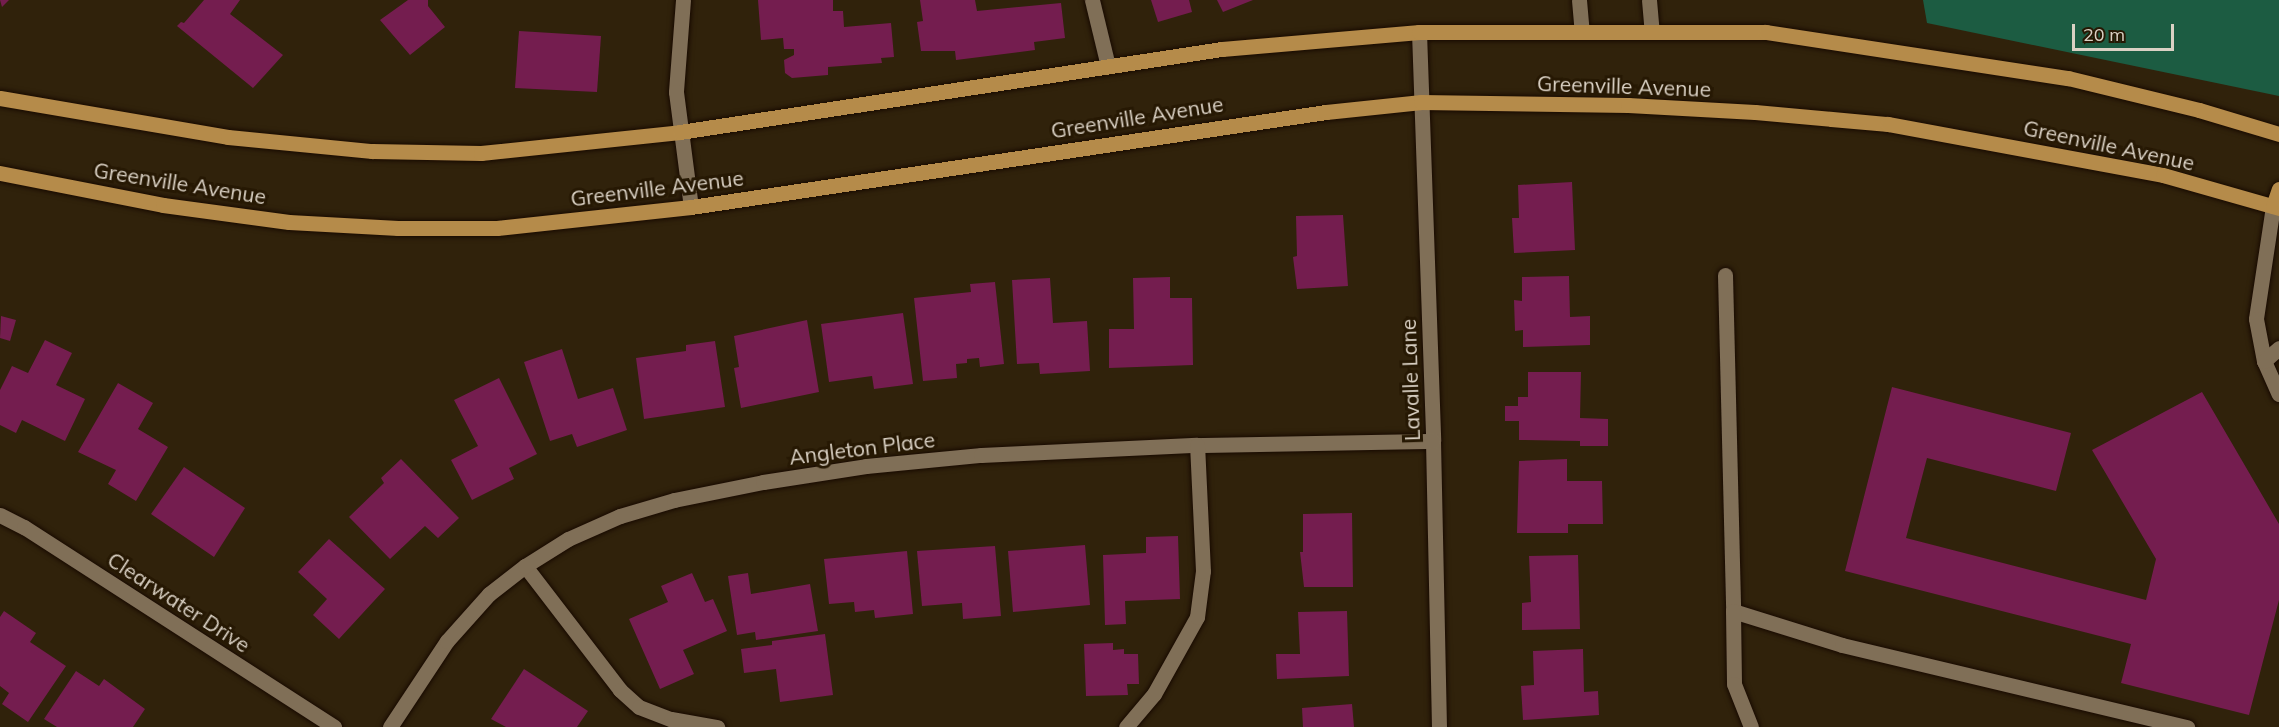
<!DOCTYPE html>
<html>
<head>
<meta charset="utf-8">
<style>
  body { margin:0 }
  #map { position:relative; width:2279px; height:727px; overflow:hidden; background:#30220b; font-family:Mulish,sans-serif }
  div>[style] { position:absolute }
  .forest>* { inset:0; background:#1c5c42 }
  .building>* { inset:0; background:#741d4f }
  .roads { filter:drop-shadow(0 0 2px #180a00) drop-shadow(0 0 2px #180a00) }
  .minor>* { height:15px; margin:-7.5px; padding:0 7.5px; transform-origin:7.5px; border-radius:7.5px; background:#806f57 }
  .major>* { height:15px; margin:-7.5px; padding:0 7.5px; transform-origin:7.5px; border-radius:7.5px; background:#b58b4a }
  span { translate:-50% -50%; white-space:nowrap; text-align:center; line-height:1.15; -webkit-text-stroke:6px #261803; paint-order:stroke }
  .street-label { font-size:21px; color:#dad1c4 }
  .scale { position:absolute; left:2072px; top:24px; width:102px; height:27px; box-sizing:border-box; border:3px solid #dad1c4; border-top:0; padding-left:8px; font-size:18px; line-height:21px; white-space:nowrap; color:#dad1c4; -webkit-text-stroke:4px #261803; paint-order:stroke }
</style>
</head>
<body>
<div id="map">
  <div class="forest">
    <i style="clip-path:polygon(1923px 0,2279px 0,2279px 96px,1927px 23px)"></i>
  </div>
  <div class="building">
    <i style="clip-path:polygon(0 0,9px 0,2px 7px)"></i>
    <i style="clip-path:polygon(204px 0,240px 0,230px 14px,283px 55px,253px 88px,177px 26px,181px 22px,184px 23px)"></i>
    <i style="clip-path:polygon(408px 0,428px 0,428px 6px,445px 27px,410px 55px,380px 20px)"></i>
    <i style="clip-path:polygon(758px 0,833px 0,833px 11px,843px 11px,844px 27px,891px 23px,894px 57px,881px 58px,882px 63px,828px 67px,828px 75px,792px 78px,785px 73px,784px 60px,794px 55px,794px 49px,784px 49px,783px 38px,761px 40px)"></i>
    <i style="clip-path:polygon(920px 0,975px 0,977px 11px,1061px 3px,1065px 38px,1034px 42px,1035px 50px,956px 60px,955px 51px,921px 51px,917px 22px,923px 21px)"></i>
    <i style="clip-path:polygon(1151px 0,1189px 0,1192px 12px,1158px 22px)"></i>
    <i style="clip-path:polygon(1217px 0,1253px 0,1223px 12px)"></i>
    <i style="clip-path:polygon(519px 31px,601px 36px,597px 92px,515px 88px)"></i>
    <i style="clip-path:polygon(1572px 182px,1575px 250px,1514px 253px,1512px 218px,1519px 218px,1518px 185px)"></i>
    <i style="clip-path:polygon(1343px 215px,1348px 286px,1297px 289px,1293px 257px,1297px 256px,1296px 216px)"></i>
    <i style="clip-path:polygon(1569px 276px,1570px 317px,1590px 316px,1590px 345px,1523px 347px,1523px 330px,1515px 331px,1514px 300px,1522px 301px,1522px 277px)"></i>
    <i style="clip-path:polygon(1170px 277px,1170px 298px,1192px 298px,1193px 365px,1109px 368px,1109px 329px,1134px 329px,1133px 278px)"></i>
    <i style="clip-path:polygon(1050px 278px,1053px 323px,1087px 321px,1090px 371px,1040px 374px,1039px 363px,1017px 364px,1012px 280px)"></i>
    <i style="clip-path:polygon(995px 282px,1004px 364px,980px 367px,979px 358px,967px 359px,967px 363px,956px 364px,957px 378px,923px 381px,914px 298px,971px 292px,970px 284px)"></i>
    <i style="clip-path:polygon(903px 313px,913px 384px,874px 389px,872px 376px,829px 382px,821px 324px)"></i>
    <i style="clip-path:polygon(1px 316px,16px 320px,10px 341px,0 338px)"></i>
    <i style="clip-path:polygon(807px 320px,819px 392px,741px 408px,734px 368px,739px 367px,734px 336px)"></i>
    <i style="clip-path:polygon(45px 340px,72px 353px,56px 385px,85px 399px,65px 441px,22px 420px,16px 433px,0 425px,0 390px,12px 366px,28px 373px)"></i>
    <i style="clip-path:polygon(715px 341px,725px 407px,644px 419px,636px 358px,686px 351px,686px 345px)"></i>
    <i style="clip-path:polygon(562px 349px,578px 399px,613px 388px,627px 430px,577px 447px,572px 434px,550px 441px,524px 362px)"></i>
    <i style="clip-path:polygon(1528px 372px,1581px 372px,1580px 418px,1608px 419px,1608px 446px,1580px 446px,1580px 441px,1519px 440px,1519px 421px,1505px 421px,1505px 406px,1518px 406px,1518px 397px,1528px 397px)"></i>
    <i style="clip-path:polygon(499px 378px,537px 454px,509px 468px,514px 479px,472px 500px,451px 460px,478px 446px,454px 400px)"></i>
    <i style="clip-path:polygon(118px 383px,153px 403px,138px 429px,168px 447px,136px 501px,108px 484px,116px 470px,78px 452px)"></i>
    <i style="clip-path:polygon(1892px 387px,2071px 433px,2056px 491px,1927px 458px,1906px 538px,2146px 600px,2156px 559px,2092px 450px,2202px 392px,2279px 524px,2279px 600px,2249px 715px,2121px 683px,2131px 644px,1845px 571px)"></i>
    <i style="clip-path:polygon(401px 459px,459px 518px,438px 538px,425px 526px,390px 559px,349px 517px,384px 483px,381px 478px)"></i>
    <i style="clip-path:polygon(1567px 459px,1567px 481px,1602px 481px,1603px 524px,1568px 524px,1568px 533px,1517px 533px,1519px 461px)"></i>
    <i style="clip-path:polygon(184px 467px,245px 508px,214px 557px,151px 514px)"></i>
    <i style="clip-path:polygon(1352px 513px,1353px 587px,1304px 587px,1300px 552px,1303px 552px,1303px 514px)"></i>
    <i style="clip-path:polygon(1178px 536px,1180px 599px,1125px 601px,1126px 624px,1105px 625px,1103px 555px,1146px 553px,1146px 537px)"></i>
    <i style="clip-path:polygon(329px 539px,385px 589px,339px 639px,313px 615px,327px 599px,298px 572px)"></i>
    <i style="clip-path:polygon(1085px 545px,1090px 605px,1013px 612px,1008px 551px)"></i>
    <i style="clip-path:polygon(995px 546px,1001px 616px,963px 619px,962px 603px,922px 606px,917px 551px)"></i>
    <i style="clip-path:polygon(907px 551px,913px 614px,875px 618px,874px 610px,855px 612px,854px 602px,829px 604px,824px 559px)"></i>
    <i style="clip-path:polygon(1578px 555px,1580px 629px,1522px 630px,1522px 603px,1531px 602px,1529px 556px)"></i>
    <i style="clip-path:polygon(692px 573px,705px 602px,713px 599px,727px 631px,683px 650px,694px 674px,660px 689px,629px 619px,668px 602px,661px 586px)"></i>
    <i style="clip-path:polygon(748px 573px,751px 594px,810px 584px,818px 631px,756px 640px,755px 632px,737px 635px,728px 576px)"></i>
    <i style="clip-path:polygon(4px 611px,36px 633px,30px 642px,66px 666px,28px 722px,2px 704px,9px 693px,0 686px,0 617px)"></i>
    <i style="clip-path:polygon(1347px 611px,1349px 676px,1277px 679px,1276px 654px,1300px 654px,1298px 612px)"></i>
    <i style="clip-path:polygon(825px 634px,833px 695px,780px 702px,776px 669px,744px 673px,741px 649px,772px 645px,772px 641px)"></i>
    <i style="clip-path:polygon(1113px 643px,1113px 650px,1124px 649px,1124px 654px,1138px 654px,1139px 684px,1127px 684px,1128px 695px,1086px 696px,1084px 644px)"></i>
    <i style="clip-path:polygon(1583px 649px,1584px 692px,1598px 691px,1599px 715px,1523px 720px,1521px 686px,1534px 685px,1533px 651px)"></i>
    <i style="clip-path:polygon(524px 669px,588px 711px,577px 727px,506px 727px,491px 719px)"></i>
    <i style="clip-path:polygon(76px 671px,99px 686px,104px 679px,145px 709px,133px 727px,57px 727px,44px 719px)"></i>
    <i style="clip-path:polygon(1352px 704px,1354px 727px,1303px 727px,1302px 708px)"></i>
  </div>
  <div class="roads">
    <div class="minor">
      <i style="left:683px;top:0;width:92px;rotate:94.4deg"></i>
      <i style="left:676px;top:92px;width:116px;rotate:82.6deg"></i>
      <i style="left:1092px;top:0;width:68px;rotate:76.4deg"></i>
      <i style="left:1579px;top:0;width:32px;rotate:85deg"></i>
      <i style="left:1649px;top:0;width:32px;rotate:85deg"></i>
      <i style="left:1419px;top:32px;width:409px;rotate:88deg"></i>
      <i style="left:1433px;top:441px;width:286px;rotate:88.8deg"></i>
      <i style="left:2273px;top:206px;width:114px;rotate:98.6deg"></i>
      <i style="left:2256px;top:319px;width:43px;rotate:79.2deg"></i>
      <i style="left:2264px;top:361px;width:36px;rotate:66deg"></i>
      <i style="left:1725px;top:275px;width:336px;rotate:88.6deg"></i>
      <i style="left:1733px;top:611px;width:114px;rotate:17.3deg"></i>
      <i style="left:1842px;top:645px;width:355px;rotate:13.4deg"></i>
      <i style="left:2264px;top:361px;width:20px;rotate:-41deg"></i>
      <i style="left:0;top:515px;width:27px;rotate:27deg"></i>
      <i style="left:24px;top:527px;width:369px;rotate:32.8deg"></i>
      <i style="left:525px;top:566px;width:156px;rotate:52.5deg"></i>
      <i style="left:620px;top:690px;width:25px;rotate:42deg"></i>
      <i style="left:639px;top:707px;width:34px;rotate:21deg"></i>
      <i style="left:671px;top:719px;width:47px;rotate:9.9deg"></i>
      <i style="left:1733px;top:611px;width:73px;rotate:89.2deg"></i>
      <i style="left:1734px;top:684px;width:46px;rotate:68.4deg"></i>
      <i style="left:390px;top:727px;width:103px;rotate:-56.5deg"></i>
      <i style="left:447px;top:641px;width:63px;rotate:-48.2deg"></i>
      <i style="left:489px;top:594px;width:46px;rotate:-37.9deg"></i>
      <i style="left:525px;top:566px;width:51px;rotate:-32.1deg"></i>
      <i style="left:568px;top:539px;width:57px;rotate:-23.9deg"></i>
      <i style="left:620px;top:516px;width:56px;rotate:-16.5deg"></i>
      <i style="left:674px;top:500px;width:91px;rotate:-11.4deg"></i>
      <i style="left:763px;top:482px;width:104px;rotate:-8.8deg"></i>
      <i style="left:866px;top:466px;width:116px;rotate:-5.5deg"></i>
      <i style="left:981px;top:455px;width:216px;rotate:-2.7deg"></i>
      <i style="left:1197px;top:445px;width:236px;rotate:-1deg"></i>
      <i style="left:1126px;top:727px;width:43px;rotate:-49.7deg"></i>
      <i style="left:1154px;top:694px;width:88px;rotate:-60.8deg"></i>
      <i style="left:1197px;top:617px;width:46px;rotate:-82.6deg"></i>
      <i style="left:1203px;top:571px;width:126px;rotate:-92.7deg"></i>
    </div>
    <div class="major">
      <i style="left:0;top:98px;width:231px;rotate:9.7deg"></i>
      <i style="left:228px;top:137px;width:145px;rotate:5.6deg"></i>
      <i style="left:372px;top:151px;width:109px;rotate:1.1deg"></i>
      <i style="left:481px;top:153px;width:200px;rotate:-6deg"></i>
      <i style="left:680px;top:132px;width:548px;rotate:-8.71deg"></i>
      <i style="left:1222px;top:49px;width:198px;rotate:-4.9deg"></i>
      <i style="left:1419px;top:32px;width:347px"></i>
      <i style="left:1766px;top:32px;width:305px;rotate:8.7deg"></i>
      <i style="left:2068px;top:78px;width:135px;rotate:13.7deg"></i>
      <i style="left:2199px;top:110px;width:84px;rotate:16.7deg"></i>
      <i style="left:0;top:173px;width:166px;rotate:11.1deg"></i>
      <i style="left:163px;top:205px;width:127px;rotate:7.7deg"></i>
      <i style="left:289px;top:222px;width:109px;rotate:3.2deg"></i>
      <i style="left:398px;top:228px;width:99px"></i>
      <i style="left:497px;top:228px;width:195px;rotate:-6.2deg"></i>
      <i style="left:691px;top:207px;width:642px;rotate:-8.51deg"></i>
      <i style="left:1326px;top:112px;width:96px;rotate:-6deg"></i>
      <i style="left:1421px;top:102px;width:207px;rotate:0.8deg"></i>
      <i style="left:1628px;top:105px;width:127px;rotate:3.2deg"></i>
      <i style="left:1755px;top:112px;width:134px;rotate:5.2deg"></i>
      <i style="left:1888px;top:124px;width:280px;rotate:10.5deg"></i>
      <i style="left:2163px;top:175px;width:121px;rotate:15.9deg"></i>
      <i style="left:2273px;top:206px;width:18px;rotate:-71deg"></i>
    </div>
  </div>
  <div class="street-label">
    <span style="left:1624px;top:86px;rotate:2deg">Greenville Avenue</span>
    <span style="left:1137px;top:117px;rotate:-9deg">Greenville Avenue</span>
    <span style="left:2109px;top:145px;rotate:12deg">Greenville Avenue</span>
    <span style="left:180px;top:183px;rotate:9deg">Greenville Avenue</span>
    <span style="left:657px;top:188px;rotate:-7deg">Greenville Avenue</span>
    <span style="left:1410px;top:380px;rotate:-92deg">Lavalle Lane</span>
    <span style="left:862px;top:448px;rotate:-7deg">Angleton Place</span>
    <span style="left:179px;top:602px;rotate:33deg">Clearwater Drive</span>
  </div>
  <div class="scale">20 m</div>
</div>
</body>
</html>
